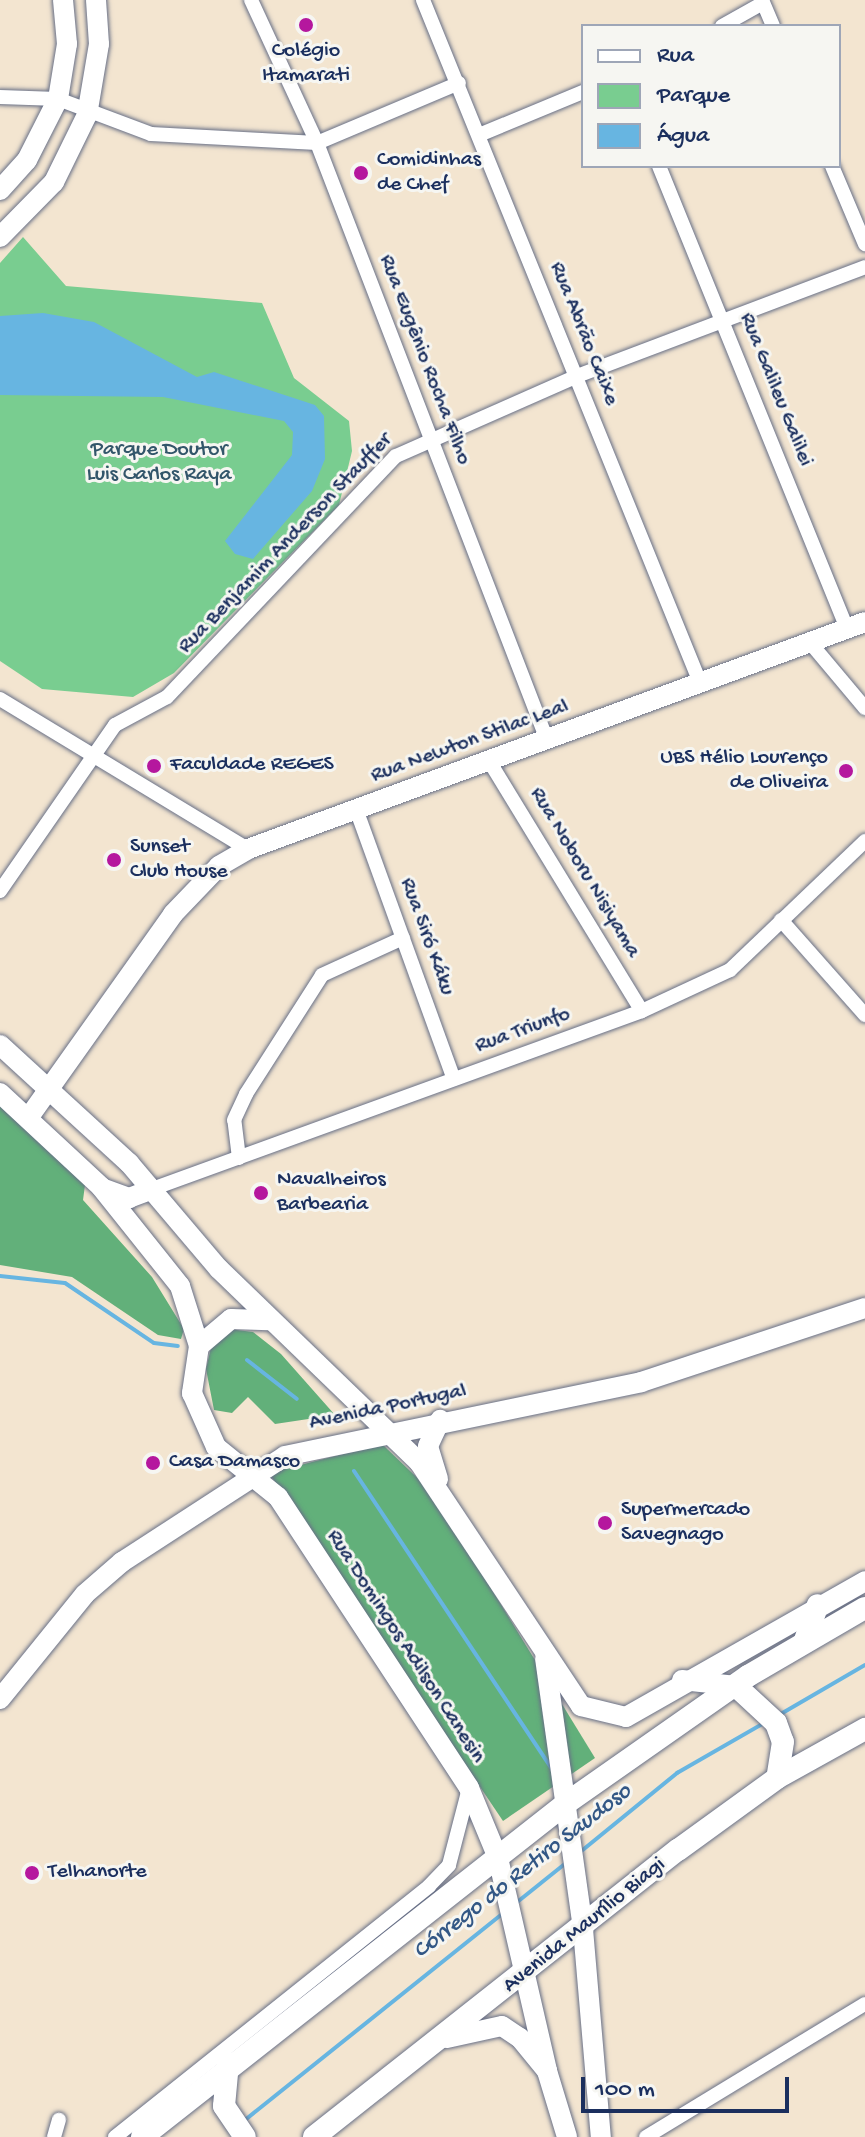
<!DOCTYPE html>
<html>
<head>
<meta charset="utf-8">
<style>
  body { margin:0 }
  #map { position:relative; width:865px; height:2137px; overflow:hidden; background:#f3e5d0; font-family:"Gochi Hand",sans-serif }
  div>[style] { position:absolute }
  .green>* { inset:0; background:#79cd90 }
  .forest>* { inset:0; background:#62b07a }
  .water>* { inset:0; background:#67b5e1 }
  .stream>* { height:4px; margin:-2px; padding:0 2px; transform-origin:2px; border-radius:2px; background:#67b5e1 }
  .roads { filter:drop-shadow(0 0 2px #676f86) drop-shadow(0 0 2px #676f86) }
  .street>* { height:14px; margin:-7px; padding:0 7px; transform-origin:7px; border-radius:7px; background:#fff }
  .secondary>* { height:20px; margin:-10px; padding:0 10px; transform-origin:10px; border-radius:10px; background:#fff }
  .primary>* { height:22px; margin:-11px; padding:0 11px; transform-origin:11px; border-radius:11px; background:#fff }
  .dots>* { width:22px; height:22px; translate:-50% -50%; box-sizing:border-box; border:4px solid #f6f6f2; border-radius:50% }
  span { translate:-50% -50%; white-space:nowrap; text-align:center; line-height:1.15; -webkit-text-stroke:6px #f6f6f2; paint-order:stroke }
  .poi-label { font-size:22px; color:#1b2f5e }
  .left { translate:0 -50%; text-align:left }
  .right { translate:-100% -50%; text-align:right }
  .street-label { font-size:22px; color:#1b2f5e }
  .park-label { font-size:22px; color:#32566a }
  .water-label { font-size:24px; color:#325785; font-style:italic }
  .legend { position:absolute; left:581px; top:24px; width:260px; height:144px; box-sizing:border-box; background:#f6f6f2; border:2px solid #9ea6b7; margin:0; padding:10px 14px; list-style:none; font-size:24px; color:#1b2f5e }
  .legend li { display:flex; align-items:center; gap:16px; height:40px }
  .legend b { width:40px; border:2px solid #9ea6b7 }
  .scale { position:absolute; left:581px; top:2077px; width:208px; height:36px; box-sizing:border-box; border:4px solid #1b2f5e; border-top:0; padding-left:10px; font-size:24px; line-height:28px; white-space:nowrap; color:#1b2f5e; -webkit-text-stroke:6px #f6f6f2; paint-order:stroke }
</style>
</head>
<body>
<div id="map">
  <div class="green">
    <i style="clip-path:polygon(23px 237px,66px 286px,262px 303px,294px 378px,349px 421px,352px 451px,339px 505px,174px 673px,133px 697px,42px 689px,0 661px,0 263px)"></i>
  </div>
  <div class="forest">
    <i style="clip-path:polygon(0 1104px,85px 1185px,83px 1200px,152px 1277px,184px 1329px,181px 1339px,158px 1335px,72px 1277px,0 1265px)"></i>
    <i style="clip-path:polygon(229px 1329px,253px 1332px,281px 1354px,335px 1415px,275px 1424px,248px 1397px,232px 1413px,214px 1410px,206px 1369px,212px 1343px)"></i>
    <i style="clip-path:polygon(382px 1444px,432px 1492px,595px 1758px,503px 1821px,269px 1473px)"></i>
  </div>
  <div class="water">
    <i style="clip-path:polygon(43px 313px,94px 322px,197px 377px,214px 372px,315px 405px,324px 416px,325px 459px,312px 491px,253px 559px,235px 554px,225px 541px,292px 455px,293px 432px,284px 421px,163px 397px,0 395px,0 316px)"></i>
  </div>
  <div class="stream">
    <i style="left:0;top:1276px;width:65px;rotate:6.1deg"></i>
    <i style="left:65px;top:1283px;width:107px;rotate:34deg"></i>
    <i style="left:154px;top:1343px;width:24px;rotate:7deg"></i>
    <i style="left:247px;top:1360px;width:63px;rotate:38deg"></i>
    <i style="left:354px;top:1471px;width:358px;rotate:56.4deg"></i>
    <i style="left:779px;top:1715px;width:99px;rotate:-30.2deg"></i>
    <i style="left:579px;top:1853px;width:127px;rotate:-39.2deg"></i>
    <i style="left:677px;top:1773px;width:100px;rotate:-29.9deg"></i>
    <i style="left:516px;top:1903px;width:64px;rotate:-38.7deg"></i>
    <i style="left:245px;top:2120px;width:331px;rotate:-38.7deg"></i>
  </div>
  <div class="roads">
    <div class="street">
      <i style="left:251px;top:0;width:157px;rotate:65.2deg"></i>
      <i style="left:317px;top:143px;width:640px;rotate:68.93deg"></i>
      <i style="left:423px;top:0;width:739px;rotate:67.91deg"></i>
      <i style="left:762px;top:0;width:28px;rotate:67deg"></i>
      <i style="left:722px;top:26px;width:47px;rotate:-29.3deg"></i>
      <i style="left:0;top:97px;width:58px;rotate:2deg"></i>
      <i style="left:58px;top:99px;width:99px;rotate:20.6deg"></i>
      <i style="left:151px;top:134px;width:166px;rotate:3.1deg"></i>
      <i style="left:317px;top:143px;width:154px;rotate:-22.9deg"></i>
      <i style="left:479px;top:135px;width:113px;rotate:-22.5deg"></i>
      <i style="left:659px;top:166px;width:502px;rotate:67.88deg"></i>
      <i style="left:832px;top:166px;width:85px;rotate:67.1deg"></i>
      <i style="left:813px;top:646px;width:81px;rotate:50deg"></i>
      <i style="left:0;top:699px;width:290px;rotate:31.2deg"></i>
      <i style="left:488px;top:759px;width:295px;rotate:58.6deg"></i>
      <i style="left:356px;top:809px;width:287px;rotate:70.1deg"></i>
      <i style="left:0;top:891px;width:202px;rotate:-55.3deg"></i>
      <i style="left:115px;top:725px;width:59px;rotate:-28.3deg"></i>
      <i style="left:167px;top:697px;width:332px;rotate:-46.5deg"></i>
      <i style="left:396px;top:456px;width:198px;rotate:-23.8deg"></i>
      <i style="left:577px;top:376px;width:308px;rotate:-20.7deg"></i>
      <i style="left:781px;top:920px;width:127px;rotate:48.5deg"></i>
      <i style="left:239px;top:1158px;width:38px;rotate:-97deg"></i>
      <i style="left:234px;top:1120px;width:29px;rotate:-65deg"></i>
      <i style="left:246px;top:1094px;width:141px;rotate:-57.4deg"></i>
      <i style="left:322px;top:975px;width:89px;rotate:-24.6deg"></i>
      <i style="left:152px;top:1189px;width:521px;rotate:-19.96deg"></i>
      <i style="left:642px;top:1011px;width:97px;rotate:-25deg"></i>
      <i style="left:730px;top:970px;width:187px;rotate:-43.7deg"></i>
      <i style="left:54px;top:2137px;width:18px;rotate:-74deg"></i>
      <i style="left:115px;top:2137px;width:402px;rotate:-38.6deg"></i>
      <i style="left:429px;top:1886px;width:29px;rotate:-46deg"></i>
      <i style="left:449px;top:1865px;width:80px;rotate:-75.4deg"></i>
      <i style="left:646px;top:2137px;width:256px;rotate:-31.3deg"></i>
    </div>
    <div class="secondary">
      <i style="left:0;top:190px;width:40px;rotate:-48deg"></i>
      <i style="left:27px;top:160px;width:68px;rotate:-63.1deg"></i>
      <i style="left:58px;top:99px;width:56px;rotate:-80.7deg"></i>
      <i style="left:67px;top:44px;width:44px;rotate:-95.2deg"></i>
      <i style="left:0;top:237px;width:77px;rotate:-45.5deg"></i>
      <i style="left:54px;top:182px;width:75px;rotate:-63.8deg"></i>
      <i style="left:87px;top:115px;width:72px;rotate:-80.4deg"></i>
      <i style="left:99px;top:44px;width:44px;rotate:-93.9deg"></i>
      <i style="left:0;top:1045px;width:175px;rotate:42.5deg"></i>
      <i style="left:129px;top:1163px;width:139px;rotate:49.7deg"></i>
      <i style="left:219px;top:1269px;width:278px;rotate:44deg"></i>
      <i style="left:419px;top:1462px;width:293px;rotate:56.4deg"></i>
      <i style="left:581px;top:1706px;width:46px;rotate:13.7deg"></i>
      <i style="left:626px;top:1717px;width:275px;rotate:-29.6deg"></i>
      <i style="left:0;top:1093px;width:138px;rotate:42.9deg"></i>
      <i style="left:101px;top:1187px;width:127px;rotate:51.4deg"></i>
      <i style="left:180px;top:1286px;width:63px;rotate:72.4deg"></i>
      <i style="left:199px;top:1346px;width:48px;rotate:98.5deg"></i>
      <i style="left:192px;top:1393px;width:59px;rotate:66deg"></i>
      <i style="left:216px;top:1447px;width:80px;rotate:38.9deg"></i>
      <i style="left:278px;top:1497px;width:348px;rotate:56.7deg"></i>
      <i style="left:469px;top:1788px;width:76px;rotate:67.5deg"></i>
      <i style="left:498px;top:1858px;width:219px;rotate:77deg"></i>
      <i style="left:29px;top:1117px;width:249px;rotate:-54.6deg"></i>
      <i style="left:173px;top:914px;width:66px;rotate:-46.2deg"></i>
      <i style="left:219px;top:866px;width:34px;rotate:-30deg"></i>
      <i style="left:248px;top:849px;width:657px;rotate:-20.2deg"></i>
      <i style="left:104px;top:1189px;width:27px;rotate:20deg"></i>
      <i style="left:129px;top:1198px;width:25px;rotate:-21deg"></i>
      <i style="left:199px;top:1346px;width:42px;rotate:-40.2deg"></i>
      <i style="left:231px;top:1319px;width:38px;rotate:2deg"></i>
      <i style="left:438px;top:1479px;width:34px;rotate:-107deg"></i>
      <i style="left:428px;top:1446px;width:29px;rotate:-65deg"></i>
      <i style="left:545px;top:1658px;width:274px;rotate:82deg"></i>
      <i style="left:583px;top:1929px;width:209px;rotate:85.1deg"></i>
      <i style="left:682px;top:1680px;width:54px;rotate:6.3deg"></i>
      <i style="left:0;top:1699px;width:135px;rotate:-51deg"></i>
      <i style="left:85px;top:1594px;width:49px;rotate:-40.9deg"></i>
      <i style="left:122px;top:1562px;width:194px;rotate:-33deg"></i>
      <i style="left:285px;top:1456px;width:364px;rotate:-11.7deg"></i>
      <i style="left:641px;top:1382px;width:236px;rotate:-18.3deg"></i>
      <i style="left:447px;top:2038px;width:56px;rotate:-12.3deg"></i>
      <i style="left:502px;top:2026px;width:22px;rotate:34deg"></i>
      <i style="left:520px;top:2038px;width:43px;rotate:50.7deg"></i>
      <i style="left:547px;top:2071px;width:69px;rotate:73.1deg"></i>
    </div>
    <div class="primary">
      <i style="left:805px;top:1640px;width:37px;rotate:-70deg"></i>
      <i style="left:736px;top:1686px;width:54px;rotate:42.8deg"></i>
      <i style="left:776px;top:1723px;width:20px;rotate:70deg"></i>
      <i style="left:783px;top:1742px;width:36px;rotate:99deg"></i>
      <i style="left:228px;top:2063px;width:43px;rotate:95.3deg"></i>
      <i style="left:224px;top:2106px;width:37px;rotate:56deg"></i>
      <i style="left:142px;top:2137px;width:542px;rotate:-38.18deg"></i>
      <i style="left:568px;top:1802px;width:220px;rotate:-35deg"></i>
      <i style="left:748px;top:1676px;width:135px;rotate:-30.2deg"></i>
      <i style="left:314px;top:2137px;width:464px;rotate:-38.3deg"></i>
      <i style="left:678px;top:1850px;width:122px;rotate:-36deg"></i>
      <i style="left:777px;top:1778px;width:101px;rotate:-29.1deg"></i>
    </div>
  </div>
  <div class="dots">
    <i style="left:306px;top:25px;background:#b5179e"></i>
    <i style="left:361px;top:173px;background:#b5179e"></i>
    <i style="left:154px;top:766px;background:#b5179e"></i>
    <i style="left:846px;top:771px;background:#b5179e"></i>
    <i style="left:114px;top:860px;background:#b5179e"></i>
    <i style="left:261px;top:1193px;background:#b5179e"></i>
    <i style="left:153px;top:1463px;background:#b5179e"></i>
    <i style="left:605px;top:1523px;background:#b5179e"></i>
    <i style="left:32px;top:1873px;background:#b5179e"></i>
  </div>
  <div class="poi-label">
    <span style="left:306px;top:64px">Colégio<br>Itamarati</span>
    <span class="left" style="left:377px;top:173px">Comidinhas<br>de Chef</span>
    <span class="right" style="left:828px;top:771px">UBS Hélio Lourenço<br>de Oliveira</span>
    <span class="left" style="left:170px;top:766px">Faculdade REGES</span>
    <span class="left" style="left:130px;top:860px">Sunset<br>Club House</span>
    <span class="left" style="left:277px;top:1193px">Navalheiros<br>Barbearia</span>
    <span class="left" style="left:169px;top:1463px">Casa Damasco</span>
    <span class="left" style="left:621px;top:1523px">Supermercado<br>Savegnago</span>
    <span class="left" style="left:48px;top:1873px">Telhanorte</span>
  </div>
  <div class="street-label">
    <span style="left:583px;top:334px;rotate:68deg">Rua Abrão Caixe</span>
    <span style="left:424px;top:360px;rotate:69deg">Rua Eugênio Rocha Filho</span>
    <span style="left:775px;top:390px;rotate:68deg">Rua Galileu Galilei</span>
    <span style="left:286px;top:544px;rotate:-46deg">Rua Benjamim Anderson Stauffer</span>
    <span style="left:470px;top:742px;rotate:-20deg">Rua Newton Stilac Leal</span>
    <span style="left:584px;top:873px;rotate:59deg">Rua Noboru Nisiyama</span>
    <span style="left:426px;top:937px;rotate:70deg">Rua Siró Káku</span>
    <span style="left:523px;top:1031px;rotate:-20deg">Rua Triunfo</span>
    <span style="left:388px;top:1408px;rotate:-12deg">Avenida Portugal</span>
    <span style="left:405px;top:1647px;rotate:57deg">Rua Domingos Adilson Canesin</span>
    <span style="left:585px;top:1926px;rotate:-39deg">Avenida Maurílio Biagi</span>
  </div>
  <div class="park-label">
    <span style="left:159px;top:463px">Parque Doutor<br>Luis Carlos Raya</span>
  </div>
  <div class="water-label">
    <span style="left:523px;top:1872px;rotate:-38deg">Córrego do Retiro Saudoso</span>
  </div>
  <ul class="legend">
  <li><b style="height:10px;background:#fff"></b>Rua</li>
  <li><b style="height:22px;background:#79cd90"></b>Parque</li>
  <li><b style="height:22px;background:#67b5e1"></b>Água</li>
  </ul>
  <div class="scale">100 m</div>
</div>
</body>
</html>
